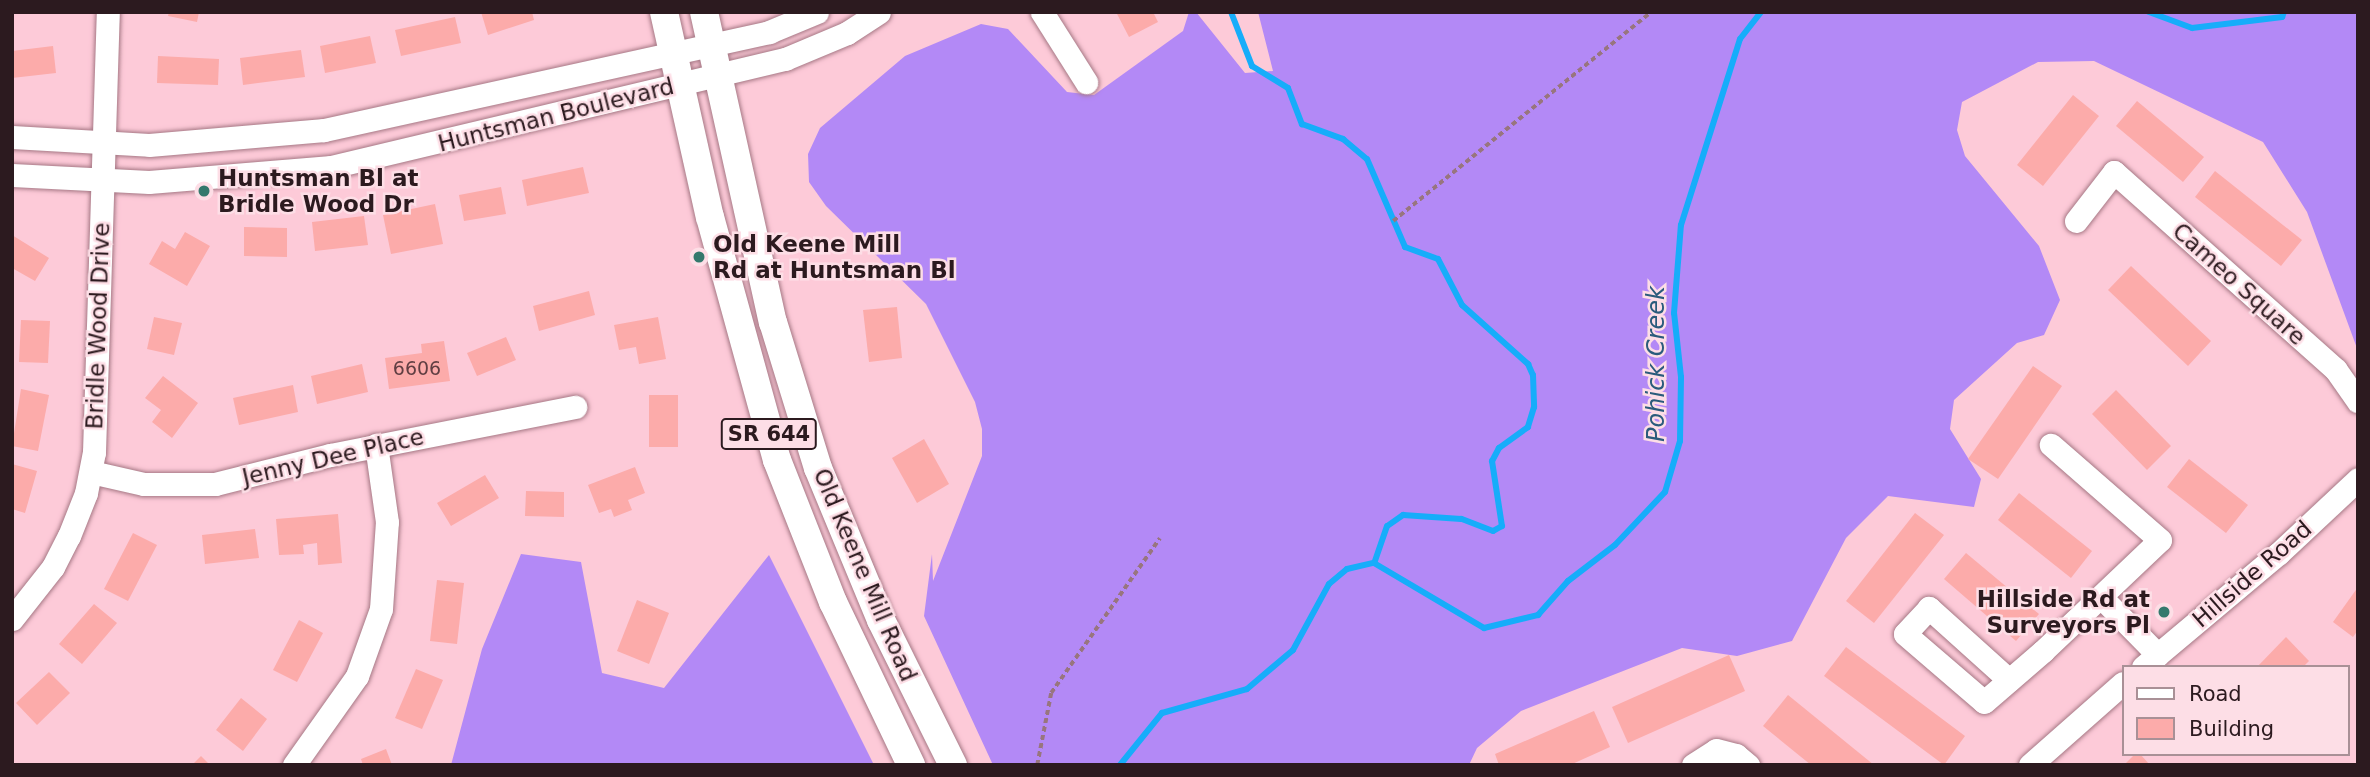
<!DOCTYPE html>
<html>
<head>
<meta charset="utf-8">
<style>
  body { margin:0 }
  #map { position:relative; width:2370px; height:777px; overflow:hidden; background:#fdcad8; font-family:"DejaVu Sans",sans-serif }
  div>[style] { position:absolute }
  .forest>* { inset:0; background:#b389f6 }
  .stream>* { height:6px; margin:-3px; padding:0 3px; transform-origin:3px; border-radius:3px; background:#16adfa }
  .building>* { inset:0; background:#fcabaa }
  .path>* { height:3.5px; margin-top:-1.75px; transform-origin:0; background:repeating-linear-gradient(90deg,#98757e 0 5px,transparent 0 8.5px) }
  .roads { filter:drop-shadow(0 0 2px #a67885) drop-shadow(0 0 2px #a67885) }
  .minor>* { height:23px; margin:-11.5px; padding:0 11.5px; transform-origin:11.5px; border-radius:11.5px; background:#fff }
  .major>* { height:28px; margin:-14px; padding:0 14px; transform-origin:14px; border-radius:14px; background:#fff }
  .dots>* { width:19px; height:19px; translate:-50% -50%; box-sizing:border-box; border:4px solid #fddee6; border-radius:50% }
  span { translate:-50% -50%; white-space:nowrap; text-align:center; line-height:1.15; -webkit-text-stroke:5px #fddee6; paint-order:stroke }
  .number-label { font-size:19px; color:#603e42 }
  .number-label span { -webkit-text-stroke-width:0 }
  .shield-label span { padding:2px 5px; background:#fddee6; border:2px solid; border-radius:5px; -webkit-text-stroke-width:0 }
  .shield-label { font-size:21px; color:#2c1a1f; font-weight:700 }
  .street-label { font-size:23px; color:#2c1a1f }
  .poi-label { font-size:23px; color:#2c1a1f; font-weight:700 }
  .left { translate:0 -50%; text-align:left }
  .right { translate:-100% -50%; text-align:right }
  .water-label { font-size:24px; color:#2a5b7c; font-style:italic }
  .frame { position:absolute; inset:0; border:14px solid #2c1a1f; pointer-events:none }
  .legend { position:absolute; left:2122px; top:665px; width:228px; height:91px; box-sizing:border-box; background:#fddee6; border:2px solid #a99096; margin:0; padding:9px 12px; list-style:none; font-size:21px; color:#2c1a1f }
  .legend li { display:flex; align-items:center; gap:14px; height:35px }
  .legend b { width:35px; border:2px solid #a99096 }
</style>
</head>
<body>
<div id="map">
  <div class="forest">
    <i style="clip-path:polygon(1189px 12px,1196px 12px,1245px 73px,1273px 71px,1258px 12px,2358px 12px,2358px 351px,2307px 212px,2263px 142px,2094px 61px,2038px 62px,1962px 102px,1957px 130px,1965px 156px,2039px 246px,2060px 300px,2044px 335px,2017px 343px,1954px 400px,1950px 429px,1981px 479px,1974px 507px,1888px 496px,1846px 538px,1792px 641px,1737px 656px,1682px 648px,1521px 711px,1477px 748px,1469px 765px,993px 765px,924px 616px,932px 554px,933px 581px,982px 456px,982px 429px,975px 402px,926px 304px,826px 206px,809px 182px,808px 154px,820px 128px,905px 56px,981px 24px,1008px 29px,1067px 92px,1094px 95px,1183px 31px)"></i>
    <i style="clip-path:polygon(521px 554px,581px 562px,602px 673px,664px 688px,769px 555px,874px 765px,451px 765px,482px 649px)"></i>
  </div>
  <div class="stream">
    <i style="left:1231px;top:12px;width:58px;rotate:68.7deg"></i>
    <i style="left:1252px;top:66px;width:42px;rotate:31.4deg"></i>
    <i style="left:1288px;top:88px;width:39px;rotate:69deg"></i>
    <i style="left:1302px;top:124px;width:44px;rotate:20.1deg"></i>
    <i style="left:1343px;top:139px;width:31px;rotate:40deg"></i>
    <i style="left:1367px;top:159px;width:96px;rotate:66.6deg"></i>
    <i style="left:1405px;top:247px;width:35px;rotate:20deg"></i>
    <i style="left:1438px;top:259px;width:52px;rotate:62.4deg"></i>
    <i style="left:1462px;top:305px;width:89px;rotate:41.8deg"></i>
    <i style="left:1528px;top:364px;width:12px;rotate:66deg"></i>
    <i style="left:1533px;top:375px;width:32px;rotate:88deg"></i>
    <i style="left:1534px;top:407px;width:21px;rotate:107deg"></i>
    <i style="left:1528px;top:427px;width:36px;rotate:144deg"></i>
    <i style="left:1499px;top:448px;width:15px;rotate:118deg"></i>
    <i style="left:1492px;top:461px;width:66px;rotate:81.3deg"></i>
    <i style="left:1502px;top:526px;width:10px;rotate:151deg"></i>
    <i style="left:1493px;top:531px;width:34px;rotate:-159deg"></i>
    <i style="left:1461px;top:519px;width:58px;rotate:-176.1deg"></i>
    <i style="left:1403px;top:515px;width:19px;rotate:145deg"></i>
    <i style="left:1387px;top:526px;width:39px;rotate:109deg"></i>
    <i style="left:2149px;top:12px;width:46px;rotate:20.4deg"></i>
    <i style="left:2192px;top:28px;width:91px;rotate:-7deg"></i>
    <i style="left:2282px;top:17px;width:5px;rotate:-68deg"></i>
    <i style="left:1120px;top:765px;width:67px;rotate:-51.1deg"></i>
    <i style="left:1162px;top:713px;width:88px;rotate:-15.8deg"></i>
    <i style="left:1247px;top:689px;width:60px;rotate:-40.3deg"></i>
    <i style="left:1293px;top:650px;width:75px;rotate:-61.4deg"></i>
    <i style="left:1329px;top:584px;width:23px;rotate:-40deg"></i>
    <i style="left:1347px;top:569px;width:28px;rotate:-13deg"></i>
    <i style="left:1374px;top:563px;width:128px;rotate:30.6deg"></i>
    <i style="left:1484px;top:628px;width:56px;rotate:-13.5deg"></i>
    <i style="left:1538px;top:615px;width:45px;rotate:-48.6deg"></i>
    <i style="left:1568px;top:581px;width:59px;rotate:-37.5deg"></i>
    <i style="left:1615px;top:545px;width:73px;rotate:-46.7deg"></i>
    <i style="left:1665px;top:492px;width:53px;rotate:-73.6deg"></i>
    <i style="left:1680px;top:441px;width:64px;rotate:-89.1deg"></i>
    <i style="left:1681px;top:377px;width:64px;rotate:-96.2deg"></i>
    <i style="left:1674px;top:313px;width:88px;rotate:-85.5deg"></i>
    <i style="left:1681px;top:225px;width:195px;rotate:-72.4deg"></i>
    <i style="left:1740px;top:39px;width:34px;rotate:-52deg"></i>
  </div>
  <div class="building">
    <i style="clip-path:polygon(169px 12px,199px 12px,197px 22px,168px 16px)"></i>
    <i style="clip-path:polygon(481px 12px,532px 12px,534px 20px,488px 35px)"></i>
    <i style="clip-path:polygon(1116px 12px,1153px 12px,1158px 22px,1129px 37px)"></i>
    <i style="clip-path:polygon(455px 17px,461px 43px,401px 56px,395px 30px)"></i>
    <i style="clip-path:polygon(370px 36px,376px 63px,325px 73px,320px 46px)"></i>
    <i style="clip-path:polygon(53px 46px,56px 73px,12px 78px,12px 51px)"></i>
    <i style="clip-path:polygon(301px 50px,305px 77px,243px 85px,240px 58px)"></i>
    <i style="clip-path:polygon(158px 56px,219px 59px,218px 85px,157px 83px)"></i>
    <i style="clip-path:polygon(2073px 95px,2099px 116px,2043px 186px,2017px 165px)"></i>
    <i style="clip-path:polygon(2137px 101px,2204px 157px,2183px 182px,2116px 126px)"></i>
    <i style="clip-path:polygon(583px 167px,589px 193px,527px 206px,522px 180px)"></i>
    <i style="clip-path:polygon(2215px 171px,2302px 240px,2281px 266px,2195px 197px)"></i>
    <i style="clip-path:polygon(501px 187px,506px 214px,464px 221px,459px 195px)"></i>
    <i style="clip-path:polygon(435px 204px,443px 244px,391px 254px,383px 215px)"></i>
    <i style="clip-path:polygon(364px 216px,368px 245px,315px 251px,312px 222px)"></i>
    <i style="clip-path:polygon(244px 227px,287px 228px,287px 257px,244px 256px)"></i>
    <i style="clip-path:polygon(185px 232px,210px 246px,187px 286px,149px 264px,162px 241px,175px 249px)"></i>
    <i style="clip-path:polygon(12px 235px,49px 258px,35px 281px,12px 268px)"></i>
    <i style="clip-path:polygon(2131px 266px,2211px 341px,2188px 366px,2108px 290px)"></i>
    <i style="clip-path:polygon(589px 291px,595px 315px,539px 331px,533px 306px)"></i>
    <i style="clip-path:polygon(897px 307px,902px 358px,869px 362px,863px 310px)"></i>
    <i style="clip-path:polygon(154px 317px,182px 323px,174px 355px,147px 349px)"></i>
    <i style="clip-path:polygon(658px 317px,666px 359px,639px 364px,636px 347px,619px 350px,614px 325px)"></i>
    <i style="clip-path:polygon(21px 320px,50px 321px,48px 363px,19px 362px)"></i>
    <i style="clip-path:polygon(506px 337px,516px 360px,477px 376px,467px 353px)"></i>
    <i style="clip-path:polygon(444px 341px,450px 381px,389px 389px,385px 358px,422px 353px,421px 344px)"></i>
    <i style="clip-path:polygon(362px 364px,368px 392px,317px 404px,311px 376px)"></i>
    <i style="clip-path:polygon(2033px 366px,2062px 386px,1998px 479px,1968px 459px)"></i>
    <i style="clip-path:polygon(163px 376px,198px 403px,172px 438px,152px 422px,161px 410px,145px 398px)"></i>
    <i style="clip-path:polygon(293px 385px,298px 412px,239px 425px,233px 398px)"></i>
    <i style="clip-path:polygon(21px 389px,49px 395px,38px 451px,12px 446px)"></i>
    <i style="clip-path:polygon(2116px 390px,2171px 446px,2147px 470px,2092px 414px)"></i>
    <i style="clip-path:polygon(649px 395px,678px 395px,678px 447px,649px 447px)"></i>
    <i style="clip-path:polygon(924px 439px,949px 484px,917px 503px,892px 458px)"></i>
    <i style="clip-path:polygon(2189px 459px,2248px 505px,2226px 533px,2167px 487px)"></i>
    <i style="clip-path:polygon(12px 464px,37px 471px,25px 513px,12px 509px)"></i>
    <i style="clip-path:polygon(635px 467px,645px 493px,628px 500px,632px 510px,614px 517px,611px 509px,599px 513px,588px 485px)"></i>
    <i style="clip-path:polygon(485px 475px,499px 498px,451px 526px,437px 503px)"></i>
    <i style="clip-path:polygon(526px 491px,564px 492px,564px 517px,525px 516px)"></i>
    <i style="clip-path:polygon(2019px 493px,2092px 551px,2071px 578px,1998px 520px)"></i>
    <i style="clip-path:polygon(1915px 513px,1944px 535px,1874px 623px,1846px 601px)"></i>
    <i style="clip-path:polygon(338px 514px,342px 563px,318px 565px,317px 543px,303px 545px,304px 554px,279px 555px,276px 519px)"></i>
    <i style="clip-path:polygon(255px 529px,259px 558px,205px 564px,202px 535px)"></i>
    <i style="clip-path:polygon(133px 533px,157px 545px,128px 601px,104px 589px)"></i>
    <i style="clip-path:polygon(1966px 553px,2039px 614px,2016px 641px,1944px 579px)"></i>
    <i style="clip-path:polygon(437px 580px,464px 583px,457px 644px,430px 641px)"></i>
    <i style="clip-path:polygon(2358px 587px,2358px 630px,2353px 637px,2333px 622px)"></i>
    <i style="clip-path:polygon(637px 600px,669px 613px,649px 664px,617px 651px)"></i>
    <i style="clip-path:polygon(94px 604px,117px 623px,82px 664px,59px 644px)"></i>
    <i style="clip-path:polygon(299px 620px,323px 633px,297px 682px,273px 670px)"></i>
    <i style="clip-path:polygon(2286px 637px,2309px 661px,2303px 667px,2257px 667px)"></i>
    <i style="clip-path:polygon(1846px 647px,1965px 736px,1944px 765px,1824px 676px)"></i>
    <i style="clip-path:polygon(1729px 655px,1745px 691px,1628px 743px,1612px 707px)"></i>
    <i style="clip-path:polygon(416px 669px,443px 680px,422px 729px,395px 718px)"></i>
    <i style="clip-path:polygon(49px 672px,70px 693px,37px 725px,16px 703px)"></i>
    <i style="clip-path:polygon(1788px 695px,1874px 765px,1811px 765px,1763px 726px)"></i>
    <i style="clip-path:polygon(241px 698px,267px 719px,243px 751px,216px 730px)"></i>
    <i style="clip-path:polygon(1594px 711px,1610px 747px,1570px 765px,1499px 765px,1495px 754px)"></i>
    <i style="clip-path:polygon(386px 749px,392px 765px,363px 765px,361px 759px)"></i>
    <i style="clip-path:polygon(2135px 754px,2140px 754px,2150px 765px,2124px 765px)"></i>
    <i style="clip-path:polygon(201px 756px,210px 765px,192px 765px)"></i>
  </div>
  <div class="path">
    <i style="left:1393px;top:221px;width:332px;rotate:-39deg"></i>
    <i style="left:1037px;top:765px;width:73px;rotate:-79deg"></i>
    <i style="left:1051px;top:693px;width:189px;rotate:-54.9deg"></i>
  </div>
  <div class="roads">
    <div class="minor">
      <i style="left:1042px;top:12px;width:83px;rotate:57.8deg"></i>
      <i style="left:12px;top:137px;width:137px;rotate:3.3deg"></i>
      <i style="left:149px;top:145px;width:176px;rotate:-4.9deg"></i>
      <i style="left:324px;top:130px;width:456px;rotate:-12.4deg"></i>
      <i style="left:769px;top:32px;width:52px;rotate:-22.6deg"></i>
      <i style="left:12px;top:175px;width:137px;rotate:2.9deg"></i>
      <i style="left:149px;top:182px;width:183px;rotate:-4.7deg"></i>
      <i style="left:331px;top:167px;width:467px;rotate:-13.4deg"></i>
      <i style="left:785px;top:59px;width:67px;rotate:-22.8deg"></i>
      <i style="left:847px;top:33px;width:38px;rotate:-33deg"></i>
      <i style="left:2076px;top:221px;width:62px;rotate:-52.2deg"></i>
      <i style="left:2114px;top:172px;width:297px;rotate:41.7deg"></i>
      <i style="left:2336px;top:370px;width:38px;rotate:55deg"></i>
      <i style="left:91px;top:472px;width:54px;rotate:12.8deg"></i>
      <i style="left:144px;top:484px;width:71px"></i>
      <i style="left:215px;top:484px;width:119px;rotate:-14.2deg"></i>
      <i style="left:330px;top:455px;width:250px;rotate:-11.1deg"></i>
      <i style="left:2101px;top:597px;width:81px;rotate:45.5deg"></i>
      <i style="left:12px;top:619px;width:66px;rotate:-51.7deg"></i>
      <i style="left:53px;top:567px;width:35px;rotate:-63deg"></i>
      <i style="left:69px;top:536px;width:46px;rotate:-68.4deg"></i>
      <i style="left:86px;top:493px;width:42px;rotate:-79deg"></i>
      <i style="left:94px;top:452px;width:440px;rotate:-88.2deg"></i>
      <i style="left:2143px;top:667px;width:177px;rotate:-40deg"></i>
      <i style="left:2279px;top:553px;width:108px;rotate:-43.1deg"></i>
      <i style="left:2009px;top:680px;width:108px;rotate:-138deg"></i>
      <i style="left:1929px;top:608px;width:35px;rotate:133deg"></i>
      <i style="left:1905px;top:634px;width:104px;rotate:40.7deg"></i>
      <i style="left:1984px;top:702px;width:78px;rotate:-40.8deg"></i>
      <i style="left:2043px;top:651px;width:161px;rotate:-43.5deg"></i>
      <i style="left:2160px;top:540px;width:145px;rotate:-138.9deg"></i>
      <i style="left:294px;top:765px;width:109px;rotate:-54.7deg"></i>
      <i style="left:357px;top:676px;width:71px;rotate:-70.3deg"></i>
      <i style="left:381px;top:609px;width:87px;rotate:-86.1deg"></i>
      <i style="left:387px;top:522px;width:78px;rotate:-98.1deg"></i>
      <i style="left:1693px;top:765px;width:27px;rotate:-33deg"></i>
      <i style="left:1716px;top:750px;width:21px;rotate:14deg"></i>
      <i style="left:1736px;top:755px;width:16px;rotate:40deg"></i>
      <i style="left:2030px;top:765px;width:124px;rotate:-41.4deg"></i>
    </div>
    <div class="major">
      <i style="left:664px;top:12px;width:210px;rotate:77.4deg"></i>
      <i style="left:710px;top:217px;width:252px;rotate:74.6deg"></i>
      <i style="left:777px;top:460px;width:153px;rotate:68.5deg"></i>
      <i style="left:833px;top:602px;width:181px;rotate:64.4deg"></i>
      <i style="left:704px;top:12px;width:318px;rotate:77.5deg"></i>
      <i style="left:773px;top:322px;width:153px;rotate:72.9deg"></i>
      <i style="left:818px;top:468px;width:165px;rotate:67.5deg"></i>
      <i style="left:881px;top:620px;width:162px;rotate:63.6deg"></i>
    </div>
  </div>
  <div class="dots">
    <i style="left:204px;top:191px;background:#34796d"></i>
    <i style="left:699px;top:257px;background:#34796d"></i>
    <i style="left:2164px;top:612px;background:#34796d"></i>
  </div>
  <div class="number-label">
    <span style="left:417px;top:369px">6606</span>
  </div>
  <div class="shield-label">
    <span style="left:769px;top:434px">SR 644</span>
  </div>
  <div class="street-label">
    <span style="left:556px;top:115px;rotate:-14deg">Huntsman Boulevard</span>
    <span style="left:2239px;top:284px;rotate:42deg">Cameo Square</span>
    <span style="left:98px;top:326px;rotate:-88deg">Bridle Wood Drive</span>
    <span style="left:333px;top:457px;rotate:-13deg">Jenny Dee Place</span>
    <span style="left:2252px;top:574px;rotate:-41deg">Hillside Road</span>
    <span style="left:865px;top:575px;rotate:67deg">Old Keene Mill Road</span>
  </div>
  <div class="poi-label">
    <span class="left" style="left:218px;top:191px">Huntsman Bl at<br>Bridle Wood Dr</span>
    <span class="left" style="left:713px;top:257px">Old Keene Mill<br>Rd at Huntsman Bl</span>
    <span class="right" style="left:2150px;top:612px">Hillside Rd at<br>Surveyors Pl</span>
  </div>
  <div class="water-label">
    <span style="left:1657px;top:364px;rotate:-90deg">Pohick Creek</span>
  </div>
  <div class="frame"></div>
  <ul class="legend">
  <li><b style="height:9px;background:#fff"></b>Road</li>
  <li><b style="height:19px;background:#fcabaa"></b>Building</li>
  </ul>
</div>
</body>
</html>
